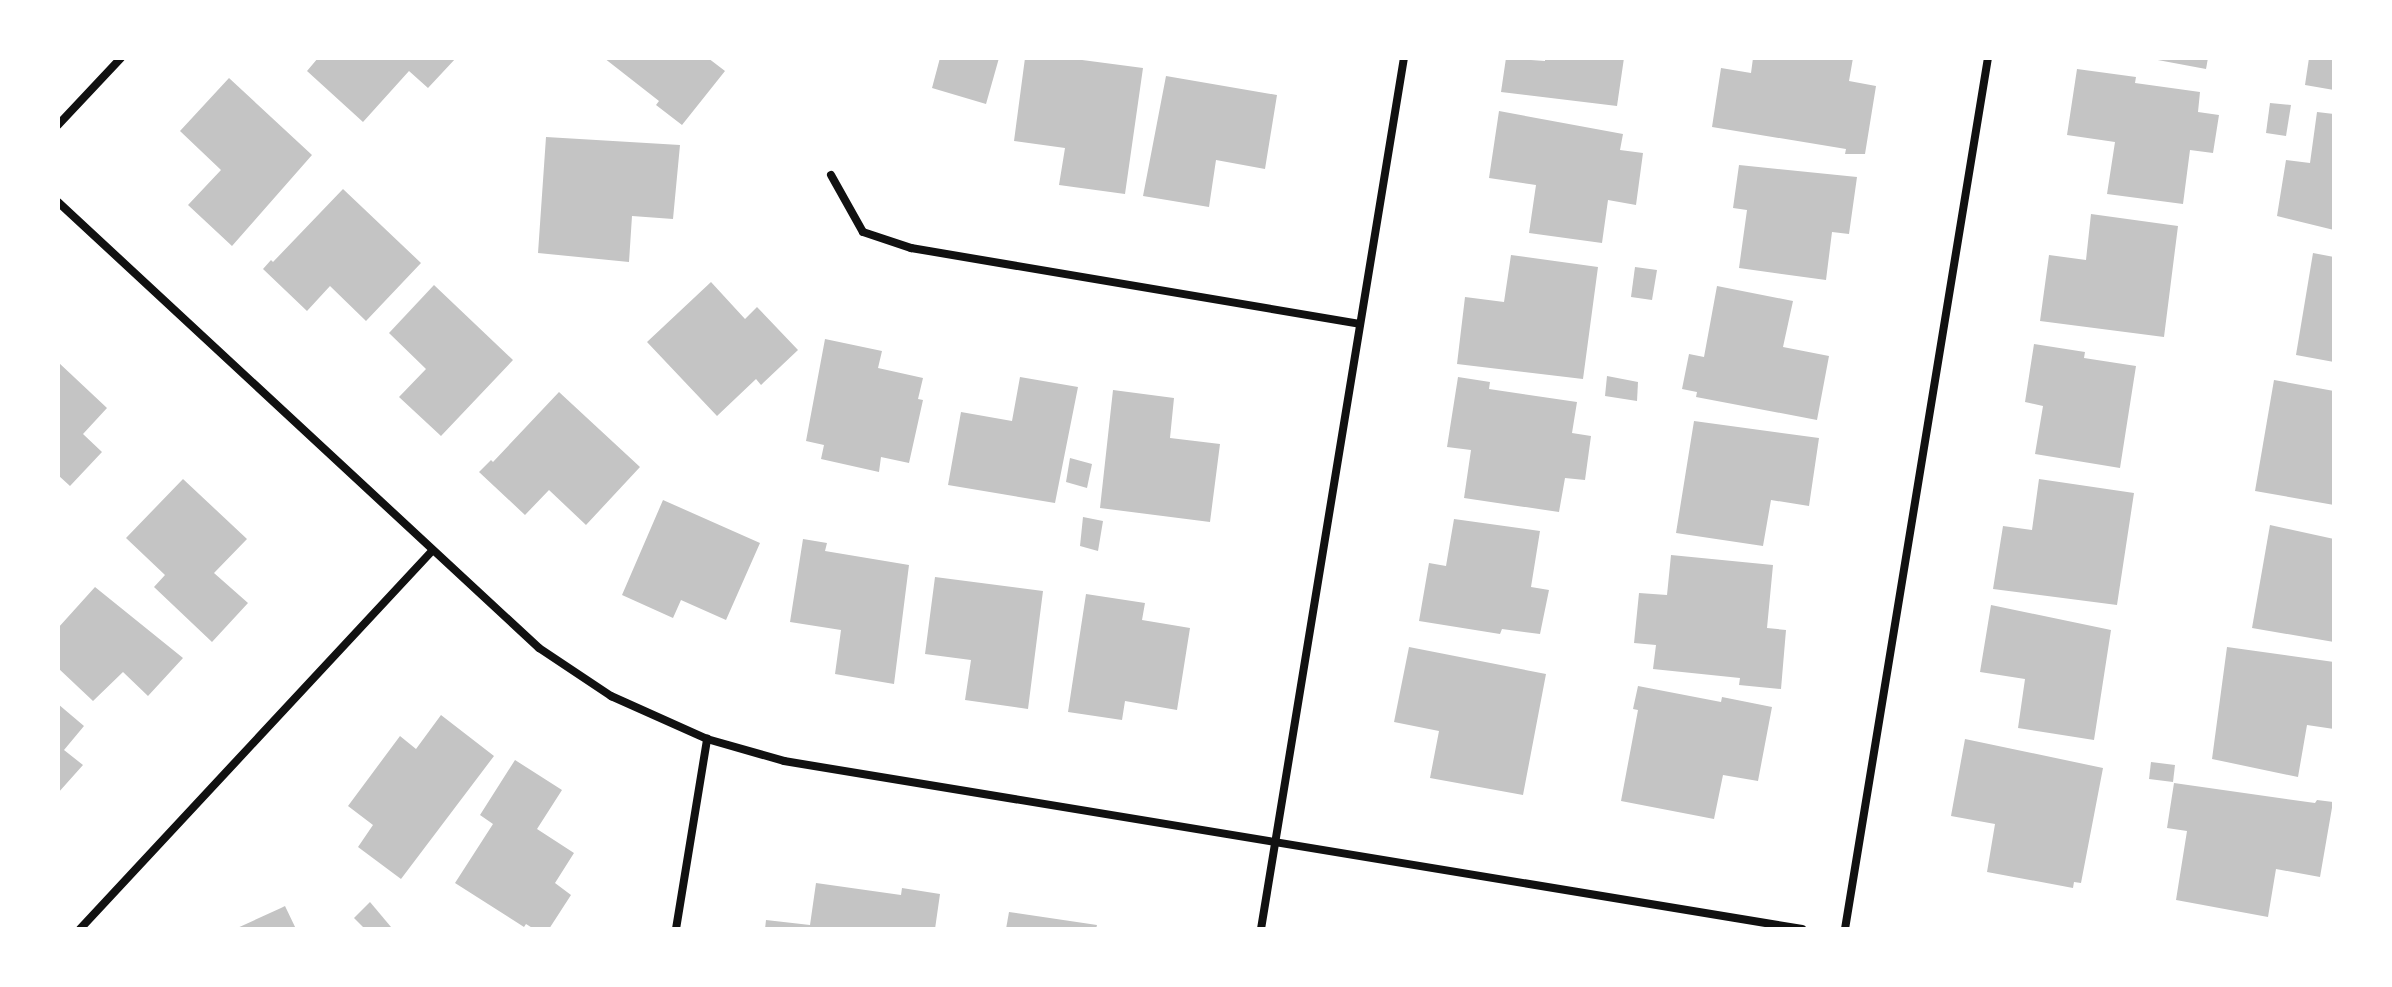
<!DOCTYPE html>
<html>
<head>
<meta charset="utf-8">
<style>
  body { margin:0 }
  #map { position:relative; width:2392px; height:987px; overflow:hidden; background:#fff; font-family:"Nunito Sans",sans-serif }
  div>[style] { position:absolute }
  .building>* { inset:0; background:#c4c4c4 }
  .minor>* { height:8px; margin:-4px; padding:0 4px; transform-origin:4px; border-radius:4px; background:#111 }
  span { translate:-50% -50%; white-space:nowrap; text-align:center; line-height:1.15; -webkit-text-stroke:8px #fff; paint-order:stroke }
  .frame { position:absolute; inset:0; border:60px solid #fff; pointer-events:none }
</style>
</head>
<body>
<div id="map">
  <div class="building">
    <i style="clip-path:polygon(318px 58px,456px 58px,428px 88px,409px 71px,363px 122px,307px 71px)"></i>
    <i style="clip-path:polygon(604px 58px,708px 58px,725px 71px,682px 125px,656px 105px,659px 101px)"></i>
    <i style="clip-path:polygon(940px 58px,999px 58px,986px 104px,932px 88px)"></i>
    <i style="clip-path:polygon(1025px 58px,1067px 58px,1143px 68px,1125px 194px,1059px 185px,1065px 148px,1014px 141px)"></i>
    <i style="clip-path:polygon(1506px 58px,1545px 61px,1545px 58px,1624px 58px,1617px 106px,1501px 92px)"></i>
    <i style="clip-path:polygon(1753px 58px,1853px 58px,1849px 81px,1876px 86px,1865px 154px,1845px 154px,1846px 149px,1712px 127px,1721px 68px,1751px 73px)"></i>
    <i style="clip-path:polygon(2147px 58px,2208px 58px,2206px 69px)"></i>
    <i style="clip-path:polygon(2309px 58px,2334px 58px,2334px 90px,2305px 85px)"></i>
    <i style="clip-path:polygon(2077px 69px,2136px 77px,2135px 83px,2200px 92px,2198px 112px,2219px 115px,2213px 153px,2190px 150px,2183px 204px,2107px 194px,2115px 142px,2067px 135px)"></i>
    <i style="clip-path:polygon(1166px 76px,1277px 95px,1265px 169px,1216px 160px,1209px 207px,1143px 196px)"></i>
    <i style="clip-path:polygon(229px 78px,312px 155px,232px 246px,188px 205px,221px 170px,180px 131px)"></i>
    <i style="clip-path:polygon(2270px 103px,2291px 105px,2286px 136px,2266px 133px)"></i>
    <i style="clip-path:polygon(1499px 111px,1623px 134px,1620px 150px,1643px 153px,1636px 205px,1608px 200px,1602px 243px,1529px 233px,1536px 185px,1489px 178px)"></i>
    <i style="clip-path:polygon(2317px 112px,2334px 114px,2334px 230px,2277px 216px,2286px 160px,2310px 163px)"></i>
    <i style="clip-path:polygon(546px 137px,680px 145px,673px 219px,632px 216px,629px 262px,538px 253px)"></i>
    <i style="clip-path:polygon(1739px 165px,1857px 177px,1849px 234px,1832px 232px,1826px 280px,1739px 268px,1747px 210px,1733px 208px)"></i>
    <i style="clip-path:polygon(343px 189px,421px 263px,366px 321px,330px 286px,307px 311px,263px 269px,271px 260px,273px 262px)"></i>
    <i style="clip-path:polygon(2091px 214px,2178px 226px,2164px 337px,2040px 321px,2049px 255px,2086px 260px)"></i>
    <i style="clip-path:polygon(2313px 253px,2334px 257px,2334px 362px,2296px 355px)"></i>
    <i style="clip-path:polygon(1511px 255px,1598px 267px,1583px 379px,1457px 364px,1465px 297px,1504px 302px)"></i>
    <i style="clip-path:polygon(1635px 267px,1657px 270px,1652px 300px,1631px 297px)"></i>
    <i style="clip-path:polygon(711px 282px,745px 319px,757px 307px,798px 350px,761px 385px,756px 379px,717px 416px,647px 342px)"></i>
    <i style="clip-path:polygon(434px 285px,513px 360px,441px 436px,399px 397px,426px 369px,389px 333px)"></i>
    <i style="clip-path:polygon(1717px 286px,1793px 301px,1783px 347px,1829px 356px,1817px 420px,1696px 397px,1697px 392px,1682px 389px,1689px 354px,1704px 357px)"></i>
    <i style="clip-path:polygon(825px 339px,882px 351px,878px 368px,923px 378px,918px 399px,923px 400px,909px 463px,881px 457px,879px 472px,821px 459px,824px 445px,806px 441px)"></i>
    <i style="clip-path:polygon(2034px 344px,2085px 352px,2084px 358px,2136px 366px,2120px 468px,2035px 454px,2043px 406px,2025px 402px)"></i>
    <i style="clip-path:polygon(58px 362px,107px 408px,83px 434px,102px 452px,70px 486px,58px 475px)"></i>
    <i style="clip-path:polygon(1607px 376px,1638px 382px,1637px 401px,1605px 396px)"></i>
    <i style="clip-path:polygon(1020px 377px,1078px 387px,1055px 503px,948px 485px,961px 412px,1012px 421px)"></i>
    <i style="clip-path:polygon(1458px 377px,1490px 382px,1489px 389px,1577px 402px,1572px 433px,1591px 436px,1585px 480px,1565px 478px,1559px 512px,1464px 498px,1471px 450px,1447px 447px)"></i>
    <i style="clip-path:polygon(2274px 380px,2334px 391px,2334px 505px,2255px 491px)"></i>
    <i style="clip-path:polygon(1113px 390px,1174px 398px,1170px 438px,1220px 444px,1210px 522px,1100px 508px)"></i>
    <i style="clip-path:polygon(559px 392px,640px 467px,586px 525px,549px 490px,525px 515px,479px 472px,491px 460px,493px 462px)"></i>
    <i style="clip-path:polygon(1694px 421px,1819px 438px,1809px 506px,1771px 500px,1763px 546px,1676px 533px)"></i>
    <i style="clip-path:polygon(1070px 458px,1092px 464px,1087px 488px,1066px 482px)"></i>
    <i style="clip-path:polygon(183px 479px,247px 539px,214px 573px,248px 603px,212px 642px,154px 587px,165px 575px,126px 538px)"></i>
    <i style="clip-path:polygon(2039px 479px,2134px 493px,2117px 605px,1993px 589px,2003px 526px,2032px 530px)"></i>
    <i style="clip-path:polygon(663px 500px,760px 543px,726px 620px,681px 600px,673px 618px,622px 595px)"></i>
    <i style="clip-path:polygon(1083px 517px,1103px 521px,1098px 551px,1080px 546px)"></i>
    <i style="clip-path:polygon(1454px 519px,1540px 531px,1531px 587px,1549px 590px,1540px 634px,1502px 629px,1500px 634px,1419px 621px,1429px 563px,1446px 566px)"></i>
    <i style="clip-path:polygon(2270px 525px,2334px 539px,2334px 642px,2252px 628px)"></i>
    <i style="clip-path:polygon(803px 539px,827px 543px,825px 551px,909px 565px,894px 684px,835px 674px,841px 630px,790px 622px)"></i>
    <i style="clip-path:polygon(1671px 555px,1773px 565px,1767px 628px,1786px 630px,1781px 689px,1739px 685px,1740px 678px,1653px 669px,1656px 645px,1634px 643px,1639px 593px,1667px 595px)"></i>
    <i style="clip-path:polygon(935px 577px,1043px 591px,1028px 709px,965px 700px,971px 660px,925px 654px)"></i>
    <i style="clip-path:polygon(95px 587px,183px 658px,148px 696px,123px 672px,93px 701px,58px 668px,58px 628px)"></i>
    <i style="clip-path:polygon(1086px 594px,1145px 603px,1142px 620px,1190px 628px,1177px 710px,1125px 701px,1122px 720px,1068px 712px)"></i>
    <i style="clip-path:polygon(1991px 605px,2111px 630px,2094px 740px,2018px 728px,2025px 679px,1980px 672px)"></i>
    <i style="clip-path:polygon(1409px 647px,1546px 674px,1523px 795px,1430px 778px,1439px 731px,1394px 722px)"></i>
    <i style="clip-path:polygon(2227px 647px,2334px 662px,2334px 729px,2307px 725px,2298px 777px,2212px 759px)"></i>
    <i style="clip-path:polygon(1638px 686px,1721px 702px,1722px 697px,1772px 707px,1758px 781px,1723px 775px,1714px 819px,1621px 801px,1638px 710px,1633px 709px)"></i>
    <i style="clip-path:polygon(58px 704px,84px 726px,64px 750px,83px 765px,58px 793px)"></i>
    <i style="clip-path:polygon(441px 715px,494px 756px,401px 879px,358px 847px,373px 825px,348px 806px,400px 736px,416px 749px)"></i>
    <i style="clip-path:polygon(1965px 739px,2103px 768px,2081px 883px,2074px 882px,2073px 888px,1987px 872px,1995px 824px,1951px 816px)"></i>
    <i style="clip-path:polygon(515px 760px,562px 790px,537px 829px,574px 853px,555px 883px,571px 895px,549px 929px,534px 929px,526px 924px,524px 927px,455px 883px,493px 824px,480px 815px)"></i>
    <i style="clip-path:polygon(2151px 762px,2175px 765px,2173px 782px,2149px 779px)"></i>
    <i style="clip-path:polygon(2174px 783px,2315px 803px,2317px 800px,2333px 802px,2320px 877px,2276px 869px,2268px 917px,2176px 900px,2187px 831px,2167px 828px)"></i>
    <i style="clip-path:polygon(816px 883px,901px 895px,902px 888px,940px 894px,935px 929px,765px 929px,766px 920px,810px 925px)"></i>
    <i style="clip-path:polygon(370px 902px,391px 927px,389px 929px,365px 929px,354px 918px)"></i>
    <i style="clip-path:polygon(285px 906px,296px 929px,235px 929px,281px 908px)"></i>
    <i style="clip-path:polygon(1009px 912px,1097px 925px,1096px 929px,1006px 929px)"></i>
  </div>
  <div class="minor">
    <i style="left:58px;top:125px;width:92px;rotate:-46.8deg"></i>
    <i style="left:831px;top:175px;width:65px;rotate:60.7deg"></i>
    <i style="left:863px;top:232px;width:51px;rotate:18.4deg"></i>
    <i style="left:911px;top:248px;width:455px;rotate:9.6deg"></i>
    <i style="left:58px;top:202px;width:656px;rotate:42.84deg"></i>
    <i style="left:539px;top:648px;width:87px;rotate:33.7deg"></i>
    <i style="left:611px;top:696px;width:105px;rotate:24.1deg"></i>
    <i style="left:707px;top:739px;width:80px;rotate:15.9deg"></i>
    <i style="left:784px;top:761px;width:1032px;rotate:9.37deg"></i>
    <i style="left:80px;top:929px;width:517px;rotate:-47.04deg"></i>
    <i style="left:676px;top:929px;width:193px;rotate:-80.7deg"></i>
    <i style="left:1261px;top:929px;width:883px;rotate:-80.68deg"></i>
    <i style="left:1845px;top:929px;width:883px;rotate:-80.68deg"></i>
  </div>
  <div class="frame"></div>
</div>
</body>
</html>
